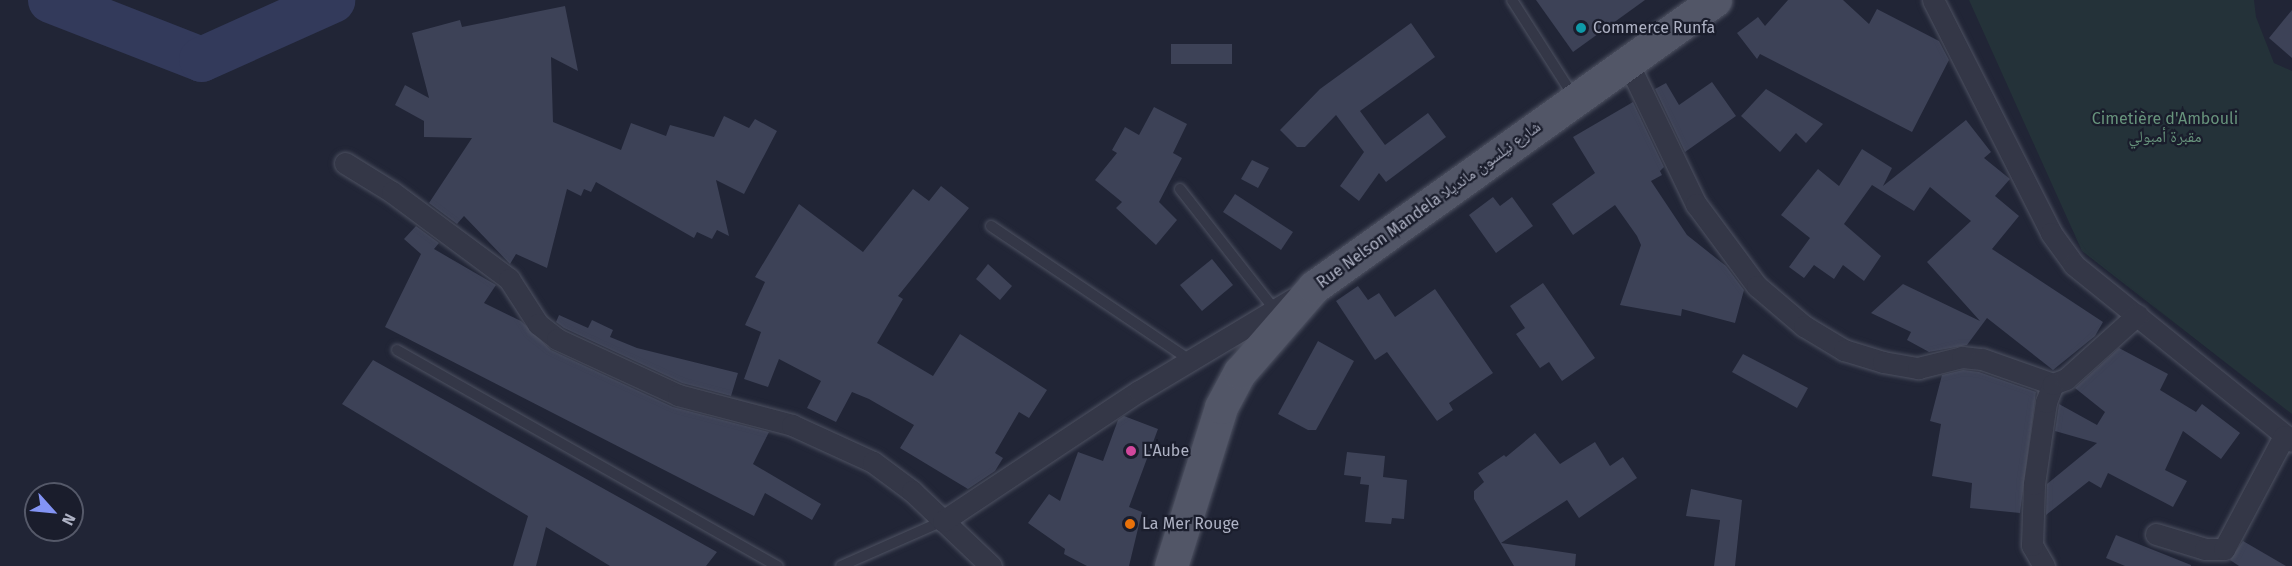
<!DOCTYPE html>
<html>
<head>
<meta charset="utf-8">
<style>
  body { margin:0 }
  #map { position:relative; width:2292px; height:566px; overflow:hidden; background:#212536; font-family:"Fira Sans","Noto Naskh Arabic",sans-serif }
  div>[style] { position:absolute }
  .green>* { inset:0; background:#243239 }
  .river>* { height:45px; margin:-22.5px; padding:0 22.5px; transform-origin:22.5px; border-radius:22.5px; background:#333a5b }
  .building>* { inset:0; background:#3d4257 }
  .roads { filter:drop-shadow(0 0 2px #4e5262) drop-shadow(0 0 2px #4e5262) }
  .service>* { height:10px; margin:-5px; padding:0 5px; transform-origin:5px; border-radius:5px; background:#343747 }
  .minor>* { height:21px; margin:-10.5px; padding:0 10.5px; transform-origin:10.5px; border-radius:10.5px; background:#343747 }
  .primary>* { height:33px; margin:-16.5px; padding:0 16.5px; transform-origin:16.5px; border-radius:16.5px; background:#525667 }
  .dots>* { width:16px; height:16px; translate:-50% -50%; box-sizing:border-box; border:3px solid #1a1d2c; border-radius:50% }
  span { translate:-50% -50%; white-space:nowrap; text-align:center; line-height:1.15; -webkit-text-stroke:4.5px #1a1d2c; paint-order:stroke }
  .poi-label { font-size:16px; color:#aeb2c4 }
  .left { translate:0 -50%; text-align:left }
  .park-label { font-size:16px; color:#67937c }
  .street-label { font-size:16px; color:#aeb2c4 }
  .north { position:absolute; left:24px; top:482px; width:60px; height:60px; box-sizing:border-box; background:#1a1d2c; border:2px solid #555969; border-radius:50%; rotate:117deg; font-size:16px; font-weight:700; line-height:24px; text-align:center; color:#aeb2c4 }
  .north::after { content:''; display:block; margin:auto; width:21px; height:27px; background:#8394f4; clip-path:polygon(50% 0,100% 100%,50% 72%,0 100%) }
</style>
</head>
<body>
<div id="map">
  <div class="green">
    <i style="clip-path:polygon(1969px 0,2254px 0,2256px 17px,2274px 63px,2292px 71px,2292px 414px,2082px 251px)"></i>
  </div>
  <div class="river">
    <i style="left:50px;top:0;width:162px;rotate:21.3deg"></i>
    <i style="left:201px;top:59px;width:144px;rotate:-24.2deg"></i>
  </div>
  <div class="building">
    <i style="clip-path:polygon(1536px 0,1645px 0,1573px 52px)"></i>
    <i style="clip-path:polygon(1788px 0,1843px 0,1869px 24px,1877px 9px,1939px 41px,1949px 60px,1912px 132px,1760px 54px,1757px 59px,1737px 33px,1758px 17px,1765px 26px)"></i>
    <i style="clip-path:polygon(565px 6px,578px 71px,551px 57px,553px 122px,621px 150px,631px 123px,666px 136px,670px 125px,714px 137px,724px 116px,749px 128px,755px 119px,777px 131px,744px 194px,716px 180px,729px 236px,717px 230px,712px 239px,697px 232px,694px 238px,596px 182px,591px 192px,584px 189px,581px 196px,567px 189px,547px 268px,516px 254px,510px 264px,464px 216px,457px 224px,429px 203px,472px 138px,424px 137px,424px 121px,395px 105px,405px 85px,429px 98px,412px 33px,460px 20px,462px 27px)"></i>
    <i style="clip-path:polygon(2292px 10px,2292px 58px,2269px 38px)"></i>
    <i style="clip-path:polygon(1411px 23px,1435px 57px,1360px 111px,1385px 145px,1428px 113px,1446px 137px,1386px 182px,1379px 173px,1359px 201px,1340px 186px,1364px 152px,1336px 115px,1305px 147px,1297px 147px,1280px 130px,1320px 89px)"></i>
    <i style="clip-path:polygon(1171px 44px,1232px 44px,1232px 64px,1171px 64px)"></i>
    <i style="clip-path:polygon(1712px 82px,1736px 116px,1685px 152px,1655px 89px,1666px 83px,1679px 105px)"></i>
    <i style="clip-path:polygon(1766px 89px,1823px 124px,1806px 143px,1796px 133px,1780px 152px,1741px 116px)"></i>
    <i style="clip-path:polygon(1633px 102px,1664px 167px,1660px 171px,1662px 175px,1651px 181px,1687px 235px,1726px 266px,1744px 290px,1735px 323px,1682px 309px,1681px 316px,1620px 305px,1641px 245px,1637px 236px,1615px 205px,1573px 235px,1552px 204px,1595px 173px,1573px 137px)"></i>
    <i style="clip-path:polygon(1154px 107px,1187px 124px,1173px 153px,1182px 158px,1159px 202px,1177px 220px,1156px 245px,1116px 208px,1122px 202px,1095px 180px,1117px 153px,1112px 150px,1125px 127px,1139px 135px)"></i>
    <i style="clip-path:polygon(1966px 120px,1991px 152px,1984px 158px,2010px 179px,1995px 196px,2019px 216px,1992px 249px,2103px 322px,2095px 336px,2053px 370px,1987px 318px,1967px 345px,1929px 352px,1907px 340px,1911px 332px,1871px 313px,1903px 284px,1980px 321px,1927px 262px,1971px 221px,1930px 187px,1914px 211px,1872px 185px,1844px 224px,1881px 256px,1864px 281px,1843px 265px,1834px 279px,1814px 265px,1804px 278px,1789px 267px,1810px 238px,1781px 215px,1818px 169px,1839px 186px,1862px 149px,1892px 168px,1883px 186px)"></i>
    <i style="clip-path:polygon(1252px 160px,1269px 168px,1258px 188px,1241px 179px)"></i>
    <i style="clip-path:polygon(941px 186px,969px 208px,898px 296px,903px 299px,877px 343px,933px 376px,960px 334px,1047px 390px,1029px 418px,1019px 412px,995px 453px,1003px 458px,995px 471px,968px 489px,900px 448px,914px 425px,869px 399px,852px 392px,836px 422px,807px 408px,821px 381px,779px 359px,768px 387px,744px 379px,761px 332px,745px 325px,765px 282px,755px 277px,799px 204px,863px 252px,913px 189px,929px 201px)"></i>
    <i style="clip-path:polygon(1235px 194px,1293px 232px,1281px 250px,1223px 212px)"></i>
    <i style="clip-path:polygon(1493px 197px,1500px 206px,1512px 197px,1533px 226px,1496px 253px,1469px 215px)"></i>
    <i style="clip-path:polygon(416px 226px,439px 243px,434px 249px,496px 285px,484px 303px,521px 321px,551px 350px,673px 407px,769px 432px,753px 464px,821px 504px,812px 520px,765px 493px,754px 516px,385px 327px,421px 254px,404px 239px)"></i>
    <i style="clip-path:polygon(1212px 259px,1233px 285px,1202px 311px,1180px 285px)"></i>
    <i style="clip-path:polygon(988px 264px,1012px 286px,1000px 300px,976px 279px)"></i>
    <i style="clip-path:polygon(1543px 283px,1595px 358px,1562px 381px,1549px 362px,1540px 368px,1516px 334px,1525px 328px,1510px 306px)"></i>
    <i style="clip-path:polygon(1358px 286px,1368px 300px,1379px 293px,1395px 317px,1435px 289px,1493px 373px,1449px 403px,1453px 410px,1437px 421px,1387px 352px,1375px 360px,1336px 301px)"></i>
    <i style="clip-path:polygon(559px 315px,588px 328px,592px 320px,613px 330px,610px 337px,637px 348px,738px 373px,731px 396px,682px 383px,564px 328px,556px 322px)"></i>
    <i style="clip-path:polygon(1318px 341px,1354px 361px,1316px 430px,1308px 430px,1278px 414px)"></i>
    <i style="clip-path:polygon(2119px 348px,2168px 374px,2160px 390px,2196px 412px,2202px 404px,2240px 433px,2221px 459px,2183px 431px,2165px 470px,2187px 481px,2173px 507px,2108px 473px,2101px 488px,2089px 481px,2046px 515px,2047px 484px,2097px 443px,2055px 431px,2059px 404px,2097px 425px,2105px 412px,2075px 388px)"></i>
    <i style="clip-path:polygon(1743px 354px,1808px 388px,1797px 408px,1732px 372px)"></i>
    <i style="clip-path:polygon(373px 360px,606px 490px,717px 552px,706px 566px,610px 566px,546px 527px,536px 566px,513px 566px,528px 516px,342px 404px)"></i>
    <i style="clip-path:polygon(1963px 370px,1979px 372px,2036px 392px,2020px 513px,1970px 508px,1972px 483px,1932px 476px,1941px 424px,1930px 421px,1942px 375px)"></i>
    <i style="clip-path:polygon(1124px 416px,1158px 429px,1129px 507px,1142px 512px,1129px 566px,1087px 566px,1064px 554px,1065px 549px,1028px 523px,1049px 494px,1060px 501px,1078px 452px,1103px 461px,1118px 420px)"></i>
    <i style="clip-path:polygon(1535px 433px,1560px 464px,1595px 442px,1610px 466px,1623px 457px,1637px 478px,1579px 518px,1567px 500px,1501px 543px,1576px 554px,1575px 566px,1514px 566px,1474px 499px,1474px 491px,1484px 482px,1478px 473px,1504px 455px,1506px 457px)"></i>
    <i style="clip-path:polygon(1347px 452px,1385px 456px,1383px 477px,1407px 480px,1404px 519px,1392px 518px,1391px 524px,1365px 522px,1369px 485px,1360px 484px,1361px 477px,1344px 475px)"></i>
    <i style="clip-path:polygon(1691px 489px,1742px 500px,1735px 566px,1714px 566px,1720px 520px,1686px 516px)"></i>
    <i style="clip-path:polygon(2116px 535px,2191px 565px,2191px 566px,2125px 566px,2106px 558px)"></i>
    <i style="clip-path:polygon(2243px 541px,2286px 566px,2239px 566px,2230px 560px)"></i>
  </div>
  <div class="roads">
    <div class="service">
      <i style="left:1512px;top:0;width:115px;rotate:57.4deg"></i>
      <i style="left:1180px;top:189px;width:154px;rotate:51.9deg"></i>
      <i style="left:991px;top:226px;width:240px;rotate:34deg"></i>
      <i style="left:397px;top:350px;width:438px;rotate:29.6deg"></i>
      <i style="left:841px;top:566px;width:111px;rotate:-23.8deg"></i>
    </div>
    <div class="minor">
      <i style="left:1933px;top:0;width:261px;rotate:63.1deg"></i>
      <i style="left:2051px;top:233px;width:39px;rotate:54deg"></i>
      <i style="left:2074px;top:265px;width:280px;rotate:38.9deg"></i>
      <i style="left:1628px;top:63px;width:157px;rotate:64.3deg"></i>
      <i style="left:1696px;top:204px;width:102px;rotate:53.4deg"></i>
      <i style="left:1757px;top:286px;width:62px;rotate:40.4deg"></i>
      <i style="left:1804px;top:326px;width:47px;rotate:31deg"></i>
      <i style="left:1844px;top:350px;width:41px;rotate:17.1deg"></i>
      <i style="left:1883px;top:362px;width:36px;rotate:10deg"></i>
      <i style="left:1918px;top:368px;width:45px;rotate:-14deg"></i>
      <i style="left:1962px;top:357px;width:20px;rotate:6deg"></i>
      <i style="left:1982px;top:359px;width:75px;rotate:19.4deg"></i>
      <i style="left:345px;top:163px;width:55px;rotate:31.7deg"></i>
      <i style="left:392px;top:192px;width:146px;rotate:36.6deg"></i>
      <i style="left:509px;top:279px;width:54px;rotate:57.2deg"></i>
      <i style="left:538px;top:324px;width:24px;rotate:38deg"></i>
      <i style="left:557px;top:339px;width:133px;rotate:24.8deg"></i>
      <i style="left:678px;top:395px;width:118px;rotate:14.7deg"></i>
      <i style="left:792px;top:425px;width:89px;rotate:24.6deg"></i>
      <i style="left:873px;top:462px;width:49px;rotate:36.6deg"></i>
      <i style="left:912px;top:491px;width:109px;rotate:43.5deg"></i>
      <i style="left:943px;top:521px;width:235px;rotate:-33.6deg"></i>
      <i style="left:1139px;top:391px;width:179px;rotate:-30.9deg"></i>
      <i style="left:2156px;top:534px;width:51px;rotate:17deg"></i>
      <i style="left:2205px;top:549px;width:19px"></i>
      <i style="left:2224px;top:549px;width:128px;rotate:-62deg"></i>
      <i style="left:2044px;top:566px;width:24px;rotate:-120deg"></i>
      <i style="left:2032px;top:545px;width:61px;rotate:-88.1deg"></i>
      <i style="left:2034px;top:484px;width:83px;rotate:-81.7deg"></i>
      <i style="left:2046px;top:402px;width:19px;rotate:-69deg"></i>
      <i style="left:2053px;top:384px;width:14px;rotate:-21deg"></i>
      <i style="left:2066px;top:379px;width:96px;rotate:-42deg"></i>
    </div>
    <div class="primary">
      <i style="left:1171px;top:566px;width:167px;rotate:-72.5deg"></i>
      <i style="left:1221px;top:407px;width:40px;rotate:-62deg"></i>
      <i style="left:1240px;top:372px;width:113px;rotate:-49deg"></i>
      <i style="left:1314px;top:287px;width:493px;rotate:-35.6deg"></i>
    </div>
  </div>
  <div class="dots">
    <i style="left:1581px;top:28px;background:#0f9aa8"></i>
    <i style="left:1131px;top:451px;background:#d1479c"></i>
    <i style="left:1130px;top:524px;background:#e8710a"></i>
  </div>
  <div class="poi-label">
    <span class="left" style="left:1593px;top:28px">Commerce Runfa</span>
    <span class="left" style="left:1143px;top:451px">L'Aube</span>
    <span class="left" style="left:1142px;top:524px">La Mer Rouge</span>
  </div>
  <div class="park-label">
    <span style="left:2165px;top:128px">Cimetière d'Ambouli<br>مقبرة أمبولي</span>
  </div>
  <div class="street-label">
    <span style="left:1429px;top:205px;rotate:-36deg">Rue Nelson Mandela شارع نيلسون مانديلا</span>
  </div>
  <div class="north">N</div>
</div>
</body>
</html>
